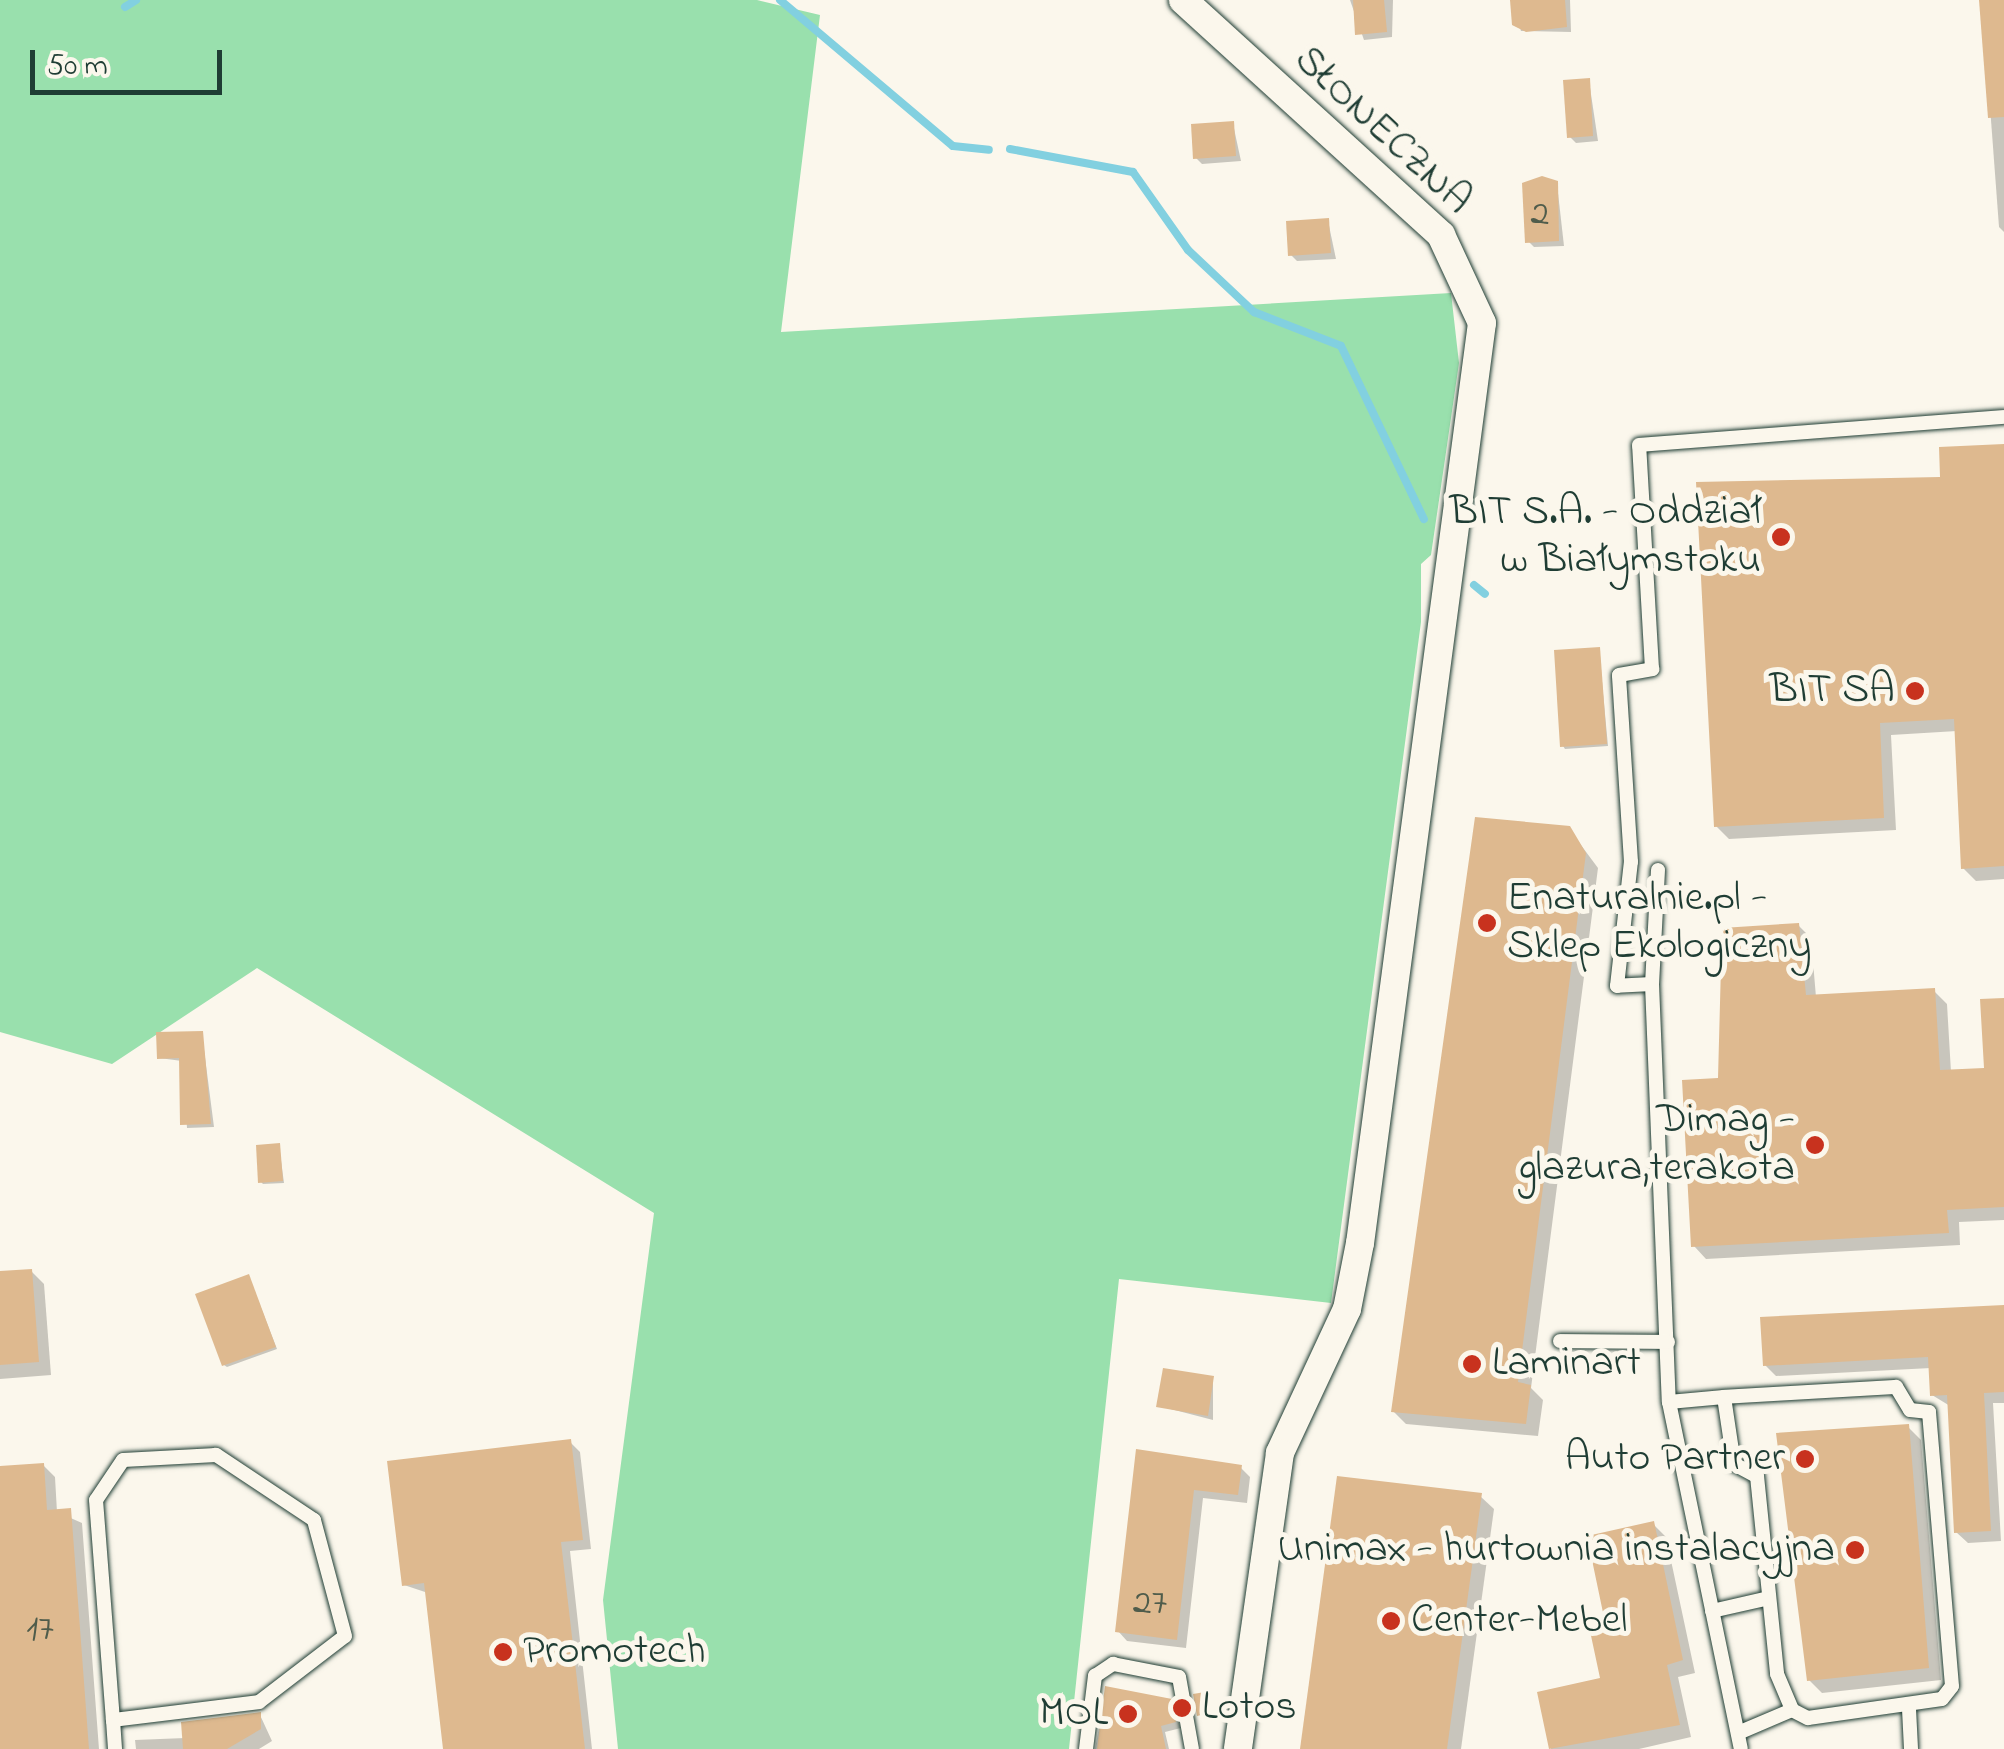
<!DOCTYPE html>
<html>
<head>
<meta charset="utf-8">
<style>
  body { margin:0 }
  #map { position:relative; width:2004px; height:1749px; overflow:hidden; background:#fbf7ec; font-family:"Indie Flower",sans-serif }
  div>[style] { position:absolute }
  .green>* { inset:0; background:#99e0ad }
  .shadow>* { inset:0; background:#0003 }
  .stream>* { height:8px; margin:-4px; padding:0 4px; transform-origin:4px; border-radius:4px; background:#82d0e0 }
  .building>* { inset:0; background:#deb98f }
  .roads { filter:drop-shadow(0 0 2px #1f3d34) drop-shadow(0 0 2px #1f3d34) }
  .service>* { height:14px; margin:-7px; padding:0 7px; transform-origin:7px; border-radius:7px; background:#fbf7ec }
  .minor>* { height:28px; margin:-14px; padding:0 14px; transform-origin:14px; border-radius:14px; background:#fbf7ec }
  .dots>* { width:28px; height:28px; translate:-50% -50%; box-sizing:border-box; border:5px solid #fbf7ec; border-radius:50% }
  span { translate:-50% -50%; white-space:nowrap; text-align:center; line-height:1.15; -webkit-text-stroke:10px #fbf7ec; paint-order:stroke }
  .number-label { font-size:38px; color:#4f5c4b }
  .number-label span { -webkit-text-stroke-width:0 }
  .street-label { font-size:42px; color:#1f3d34 }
  .poi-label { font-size:42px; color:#1f3d34 }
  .right { translate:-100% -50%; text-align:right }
  .left { translate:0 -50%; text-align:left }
  .scale { position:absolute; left:30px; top:50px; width:192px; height:45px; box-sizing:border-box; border:5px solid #1f3d34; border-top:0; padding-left:12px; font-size:30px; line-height:35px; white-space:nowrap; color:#1f3d34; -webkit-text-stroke:8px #fbf7ec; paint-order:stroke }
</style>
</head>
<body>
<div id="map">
  <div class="green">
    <i style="clip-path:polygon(0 0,757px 0,820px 15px,781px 332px,1451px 293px,1459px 363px,1431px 555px,1421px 564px,1421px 622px,1331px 1303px,1119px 1279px,1069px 1749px,618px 1749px,603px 1600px,654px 1213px,257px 968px,112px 1064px,0 1032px)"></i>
  </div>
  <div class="shadow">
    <i style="clip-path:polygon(1350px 0,1393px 0,1392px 37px,1364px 40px)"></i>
    <i style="clip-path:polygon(1512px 0,1570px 0,1571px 32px,1521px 31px)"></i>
    <i style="clip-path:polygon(1982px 0,2004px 0,2004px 232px,1999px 227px)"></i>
    <i style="clip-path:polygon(1589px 81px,1598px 141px,1576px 143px,1570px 137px)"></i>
    <i style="clip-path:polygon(1233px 124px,1241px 161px,1202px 164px,1196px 158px)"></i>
    <i style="clip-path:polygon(1557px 184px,1564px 246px,1534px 247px,1528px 241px)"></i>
    <i style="clip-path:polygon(1328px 221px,1336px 259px,1297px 261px,1291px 255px)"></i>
    <i style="clip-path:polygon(2004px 446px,2004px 879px,1976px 881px,1963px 868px,1957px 731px,1891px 735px,1896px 830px,1729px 839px,1716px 826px)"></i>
    <i style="clip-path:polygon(1599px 650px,1608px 746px,1565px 749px,1563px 746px)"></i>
    <i style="clip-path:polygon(1569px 829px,1598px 868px,1531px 1388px,1543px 1400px,1538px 1436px,1406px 1424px,1393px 1411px)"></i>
    <i style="clip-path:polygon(1798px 925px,1811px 938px,1816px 997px,1934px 991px,1947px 1004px,1951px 1072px,1987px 1070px,2004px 1000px,2004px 1220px,1959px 1222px,1960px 1245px,1706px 1259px,1694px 1246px,1720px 1081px)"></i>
    <i style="clip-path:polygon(202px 1034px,214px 1127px,187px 1128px,182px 1061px,159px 1058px)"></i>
    <i style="clip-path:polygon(279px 1146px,284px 1183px,263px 1184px,261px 1182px)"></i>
    <i style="clip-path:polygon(31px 1271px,44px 1284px,51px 1375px,0 1379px,0 1274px)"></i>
    <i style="clip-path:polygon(249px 1277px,277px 1349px,227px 1367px,224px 1365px)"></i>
    <i style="clip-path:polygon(2004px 1307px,2004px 1403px,1993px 1403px,2001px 1541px,1968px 1543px,1956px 1532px,1950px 1406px,1932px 1395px,1931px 1368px,1776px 1376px,1765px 1365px)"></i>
    <i style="clip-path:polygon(1213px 1379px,1213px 1420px,1159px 1406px)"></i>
    <i style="clip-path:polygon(1908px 1427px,1921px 1440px,1941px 1680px,1822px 1693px,1809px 1680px)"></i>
    <i style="clip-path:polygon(570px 1442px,580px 1452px,591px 1549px,570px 1551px,592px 1749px,445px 1749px,428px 1593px,404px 1585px)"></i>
    <i style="clip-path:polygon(1138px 1452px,1241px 1468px,1250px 1477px,1247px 1503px,1203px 1498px,1186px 1648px,1127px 1641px,1118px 1631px)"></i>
    <i style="clip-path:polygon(43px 1465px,55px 1477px,57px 1512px,82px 1523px,99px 1749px,0 1749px,0 1468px)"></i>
    <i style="clip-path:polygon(1480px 1496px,1494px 1509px,1461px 1749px,1302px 1749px)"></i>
    <i style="clip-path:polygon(1653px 1524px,1666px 1537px,1695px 1673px,1678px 1677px,1691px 1737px,1639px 1749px,1551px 1749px,1540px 1694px,1603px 1679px,1609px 1629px)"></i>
    <i style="clip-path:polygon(1106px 1689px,1171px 1702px,1181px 1728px,1165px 1732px,1169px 1749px,1095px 1749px)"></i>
    <i style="clip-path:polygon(260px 1715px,272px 1741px,259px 1749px,136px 1749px,135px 1740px,185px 1738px)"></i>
  </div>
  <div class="stream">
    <i style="left:780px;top:0;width:226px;rotate:40.2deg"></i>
    <i style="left:953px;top:146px;width:36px;rotate:6deg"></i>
    <i style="left:125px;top:7px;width:13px;rotate:-32deg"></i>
    <i style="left:1010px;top:149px;width:125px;rotate:10.6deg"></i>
    <i style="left:1133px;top:172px;width:95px;rotate:54.8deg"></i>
    <i style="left:1188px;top:250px;width:91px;rotate:43.2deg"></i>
    <i style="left:1254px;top:312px;width:93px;rotate:21.3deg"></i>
    <i style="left:1341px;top:346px;width:192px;rotate:64.4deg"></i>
    <i style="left:1474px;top:585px;width:14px;rotate:39deg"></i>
  </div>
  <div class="building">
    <i style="clip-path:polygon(1353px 0,1384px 0,1387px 32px,1355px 35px)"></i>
    <i style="clip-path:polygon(1510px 0,1565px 0,1567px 27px,1526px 32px,1512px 25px)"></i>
    <i style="clip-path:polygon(1979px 0,2004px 0,2004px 117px,1988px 118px)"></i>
    <i style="clip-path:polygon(1590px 78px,1593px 136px,1567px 138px,1563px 80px)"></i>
    <i style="clip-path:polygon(1234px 121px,1236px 156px,1193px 159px,1191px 124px)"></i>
    <i style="clip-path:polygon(1542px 176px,1558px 181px,1559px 241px,1525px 243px,1522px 183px)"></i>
    <i style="clip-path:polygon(1329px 218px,1331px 253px,1288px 256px,1286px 221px)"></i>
    <i style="clip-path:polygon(2004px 444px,2004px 866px,1961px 869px,1954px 719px,1880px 723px,1884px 818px,1714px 827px,1696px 482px,1940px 477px,1939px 447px)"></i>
    <i style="clip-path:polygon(1600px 647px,1607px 744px,1560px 747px,1554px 650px)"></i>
    <i style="clip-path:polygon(1475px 817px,1570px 826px,1586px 853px,1518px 1382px,1531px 1385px,1526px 1424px,1391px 1412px)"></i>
    <i style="clip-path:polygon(1799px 923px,1806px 995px,1935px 988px,1940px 1070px,1984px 1068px,1980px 999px,2004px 998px,2004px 1207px,1947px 1210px,1949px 1233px,1691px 1247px,1682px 1080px,1718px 1078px,1722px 928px)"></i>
    <i style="clip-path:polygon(203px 1031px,211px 1124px,180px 1125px,179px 1058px,157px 1059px,156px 1032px)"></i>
    <i style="clip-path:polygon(280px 1143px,283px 1181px,258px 1183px,256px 1145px)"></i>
    <i style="clip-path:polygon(32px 1269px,39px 1362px,0 1365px,0 1271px)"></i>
    <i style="clip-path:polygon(249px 1274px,276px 1347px,222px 1366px,195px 1294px)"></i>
    <i style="clip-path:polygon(2004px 1305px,2004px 1392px,1984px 1393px,1991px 1531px,1954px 1533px,1947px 1395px,1930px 1396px,1928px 1357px,1763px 1366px,1760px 1317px)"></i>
    <i style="clip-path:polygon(1163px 1368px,1214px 1376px,1208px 1416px,1156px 1407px)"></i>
    <i style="clip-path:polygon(1909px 1424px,1929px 1668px,1807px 1681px,1776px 1433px)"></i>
    <i style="clip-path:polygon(571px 1439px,583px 1540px,561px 1542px,585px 1749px,443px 1749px,424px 1583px,402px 1586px,387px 1461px)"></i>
    <i style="clip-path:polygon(1136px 1449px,1242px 1465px,1238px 1495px,1194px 1490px,1177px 1640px,1115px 1632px)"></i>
    <i style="clip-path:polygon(44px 1463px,47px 1510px,71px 1508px,89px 1749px,0 1749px,0 1466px)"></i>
    <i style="clip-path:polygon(1337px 1476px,1482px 1493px,1447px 1749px,1300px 1749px)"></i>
    <i style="clip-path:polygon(1654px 1521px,1683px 1660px,1667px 1665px,1680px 1725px,1549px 1749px,1537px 1692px,1600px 1678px,1590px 1631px,1606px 1627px,1587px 1536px)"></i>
    <i style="clip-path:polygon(1105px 1686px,1172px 1699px,1176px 1722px,1161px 1726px,1166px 1749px,1097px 1749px)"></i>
    <i style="clip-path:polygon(1205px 1692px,1209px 1713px,1197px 1716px,1193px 1694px)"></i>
    <i style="clip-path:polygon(261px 1712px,261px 1729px,227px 1749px,183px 1749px,181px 1722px)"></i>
  </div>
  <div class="roads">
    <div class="service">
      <i style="left:1658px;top:870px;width:114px;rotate:93deg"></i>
      <i style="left:1652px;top:984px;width:418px;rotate:87.7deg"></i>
      <i style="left:1669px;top:1402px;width:354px;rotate:78.3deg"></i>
      <i style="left:1652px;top:984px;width:35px;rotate:177deg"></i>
      <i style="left:1617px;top:986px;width:125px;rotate:-83.6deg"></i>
      <i style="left:1631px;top:862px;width:187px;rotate:-93.7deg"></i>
      <i style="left:1619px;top:675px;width:34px;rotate:-10deg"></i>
      <i style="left:1652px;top:669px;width:224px;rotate:-93.3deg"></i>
      <i style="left:1639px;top:445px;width:366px;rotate:-4.4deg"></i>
      <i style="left:1560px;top:1341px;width:108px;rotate:0.5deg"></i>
      <i style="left:1669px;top:1402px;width:55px;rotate:-5.2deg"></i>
      <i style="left:1724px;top:1397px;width:68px;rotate:81.5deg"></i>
      <i style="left:1734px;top:1464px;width:26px;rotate:28deg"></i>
      <i style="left:1757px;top:1476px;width:199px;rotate:84.2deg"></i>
      <i style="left:1777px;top:1674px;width:39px;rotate:67deg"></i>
      <i style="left:1792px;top:1710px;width:18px;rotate:27deg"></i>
      <i style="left:1808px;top:1718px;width:135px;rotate:-8.1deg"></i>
      <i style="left:1942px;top:1699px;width:16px;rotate:-52deg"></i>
      <i style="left:1952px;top:1686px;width:275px;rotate:-94.8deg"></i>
      <i style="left:1929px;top:1412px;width:19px;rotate:-174deg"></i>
      <i style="left:1910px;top:1410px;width:27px;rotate:-121deg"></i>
      <i style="left:1896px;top:1387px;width:172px;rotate:176.7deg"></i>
      <i style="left:1712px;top:1611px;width:58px;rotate:-12.8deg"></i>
      <i style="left:1909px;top:1709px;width:40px;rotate:87.1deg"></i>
      <i style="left:113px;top:1720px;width:147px;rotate:-7deg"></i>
      <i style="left:259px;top:1702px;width:108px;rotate:-37.5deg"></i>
      <i style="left:345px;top:1636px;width:120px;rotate:-105deg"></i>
      <i style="left:314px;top:1520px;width:118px;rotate:-146.4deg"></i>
      <i style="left:216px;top:1455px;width:93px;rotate:176.9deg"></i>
      <i style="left:123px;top:1460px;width:48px;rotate:124deg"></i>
      <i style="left:96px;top:1500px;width:221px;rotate:85.6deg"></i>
      <i style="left:113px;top:1720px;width:29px;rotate:86deg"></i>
      <i style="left:1738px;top:1733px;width:59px;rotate:-23.1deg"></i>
      <i style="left:1086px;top:1749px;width:74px;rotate:-83deg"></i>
      <i style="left:1095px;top:1676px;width:22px;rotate:-34deg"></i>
      <i style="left:1113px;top:1664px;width:67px;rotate:11.1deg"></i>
      <i style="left:1179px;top:1677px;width:73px;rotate:79.8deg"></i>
    </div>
    <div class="minor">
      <i style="left:1183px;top:0;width:349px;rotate:42.3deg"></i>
      <i style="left:1441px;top:235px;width:97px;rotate:65deg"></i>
      <i style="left:1482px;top:323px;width:928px;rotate:97.55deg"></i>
      <i style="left:1360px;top:1243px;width:67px;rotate:101.1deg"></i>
      <i style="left:1347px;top:1309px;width:159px;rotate:115deg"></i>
      <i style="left:1280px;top:1453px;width:299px;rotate:98.1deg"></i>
    </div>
  </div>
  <div class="dots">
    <i style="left:1781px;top:537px;background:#c8321e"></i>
    <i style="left:1915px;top:691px;background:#c8321e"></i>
    <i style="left:1487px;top:923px;background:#c8321e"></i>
    <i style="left:1815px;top:1145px;background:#c8321e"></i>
    <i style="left:1472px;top:1364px;background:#c8321e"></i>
    <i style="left:1805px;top:1459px;background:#c8321e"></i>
    <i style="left:1855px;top:1550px;background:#c8321e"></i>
    <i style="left:1391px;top:1621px;background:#c8321e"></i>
    <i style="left:503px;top:1652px;background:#c8321e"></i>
    <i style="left:1182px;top:1708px;background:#c8321e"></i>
    <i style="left:1128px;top:1714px;background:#c8321e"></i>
  </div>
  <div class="number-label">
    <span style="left:1540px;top:216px">2</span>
    <span style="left:1150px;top:1605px">27</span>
    <span style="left:40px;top:1631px">17</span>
  </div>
  <div class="street-label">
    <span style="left:1382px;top:131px;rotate:43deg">SŁONECZNA</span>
  </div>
  <div class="poi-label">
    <span class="right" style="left:1761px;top:537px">BIT S.A. - Oddział<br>w Białymstoku</span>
    <span class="right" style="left:1895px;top:691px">BIT SA</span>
    <span class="left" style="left:1507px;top:923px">Enaturalnie.pl -<br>Sklep Ekologiczny</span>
    <span class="right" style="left:1795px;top:1145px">Dimag -<br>glazura,terakota</span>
    <span class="left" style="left:1492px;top:1364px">Laminart</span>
    <span class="right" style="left:1785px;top:1459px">Auto Partner</span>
    <span class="right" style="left:1835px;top:1550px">Unimax - hurtownia instalacyjna</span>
    <span class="left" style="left:1411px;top:1621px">Center-Mebel</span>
    <span class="left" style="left:523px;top:1652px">Promotech</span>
    <span class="left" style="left:1202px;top:1708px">Lotos</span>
    <span class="right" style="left:1108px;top:1714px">MOL</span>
  </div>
  <div class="scale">50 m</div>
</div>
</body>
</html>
